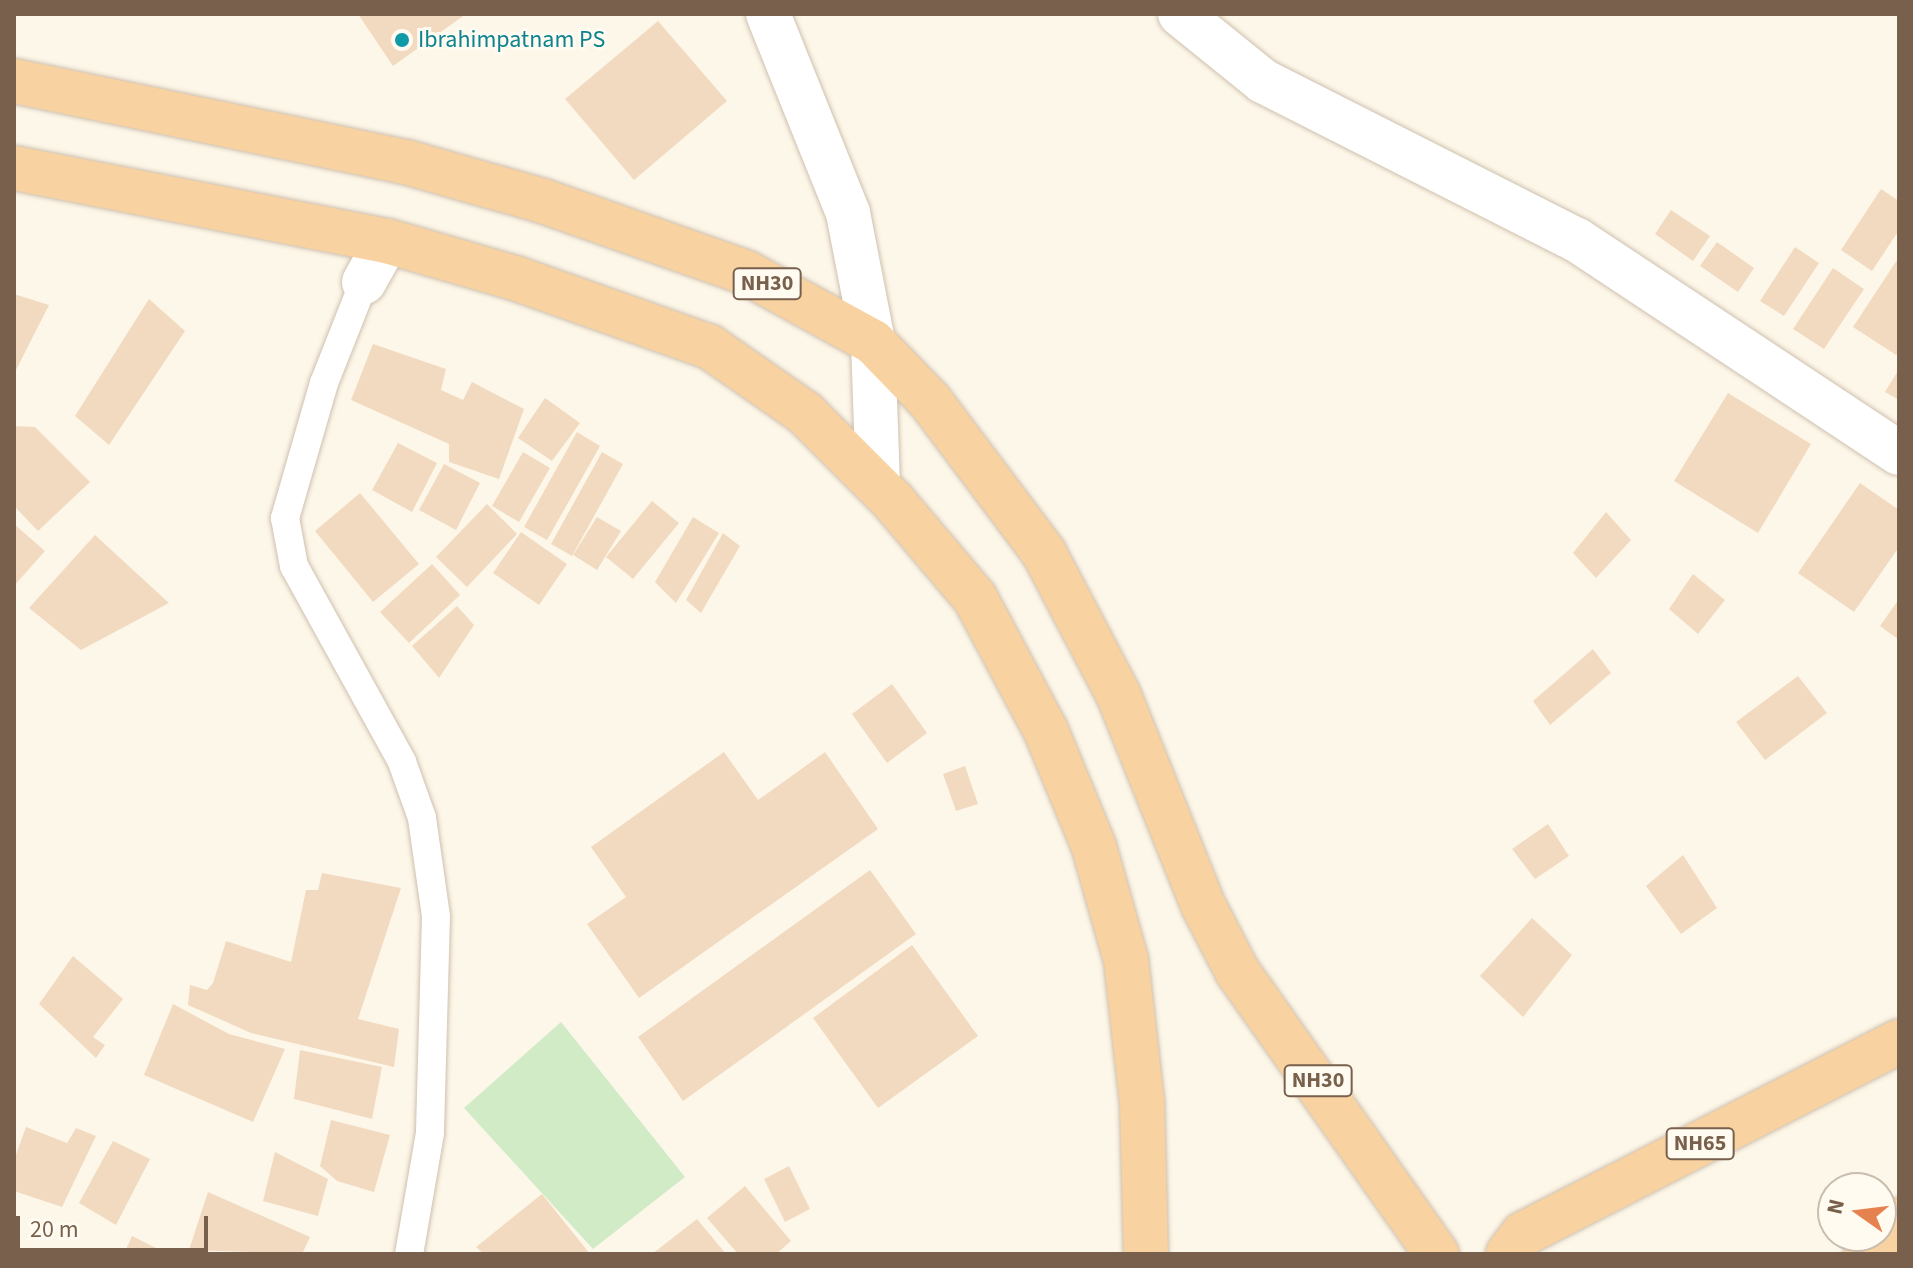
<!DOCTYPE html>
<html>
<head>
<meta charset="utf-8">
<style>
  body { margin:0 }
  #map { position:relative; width:1913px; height:1268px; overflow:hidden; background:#fdf7e9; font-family:"Source Sans 3",sans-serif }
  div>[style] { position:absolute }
  .green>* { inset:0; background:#d1ebc7 }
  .building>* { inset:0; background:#f2dac0 }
  .roads { filter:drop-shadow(0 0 2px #cfc0ae) drop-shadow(0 0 2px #cfc0ae) }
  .service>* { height:28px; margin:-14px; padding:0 14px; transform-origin:14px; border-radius:14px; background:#fff }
  .minor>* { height:44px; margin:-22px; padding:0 22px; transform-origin:22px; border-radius:22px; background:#fff }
  .tertiary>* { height:44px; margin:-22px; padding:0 22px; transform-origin:22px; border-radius:22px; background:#fff }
  .trunk>* { height:44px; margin:-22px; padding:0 22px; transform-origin:22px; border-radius:22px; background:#f8d2a1 }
  .dots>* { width:22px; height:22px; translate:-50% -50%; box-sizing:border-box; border:4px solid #fffbf0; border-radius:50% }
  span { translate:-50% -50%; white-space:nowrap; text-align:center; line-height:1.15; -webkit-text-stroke:6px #fffbf0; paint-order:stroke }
  .shield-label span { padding:2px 6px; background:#fffbf0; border:2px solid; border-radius:6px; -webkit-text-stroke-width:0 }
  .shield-label { font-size:22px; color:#78604c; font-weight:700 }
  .culture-label { font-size:24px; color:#0d838f }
  .left { translate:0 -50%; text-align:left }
  .frame { position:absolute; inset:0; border:16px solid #78604c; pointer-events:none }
  .north { position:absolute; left:1817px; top:1172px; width:80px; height:80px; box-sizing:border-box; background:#fffbf0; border:2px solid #c9bdae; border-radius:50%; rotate:284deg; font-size:22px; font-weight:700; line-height:32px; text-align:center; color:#78604c }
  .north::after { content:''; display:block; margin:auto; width:28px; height:36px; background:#e6824f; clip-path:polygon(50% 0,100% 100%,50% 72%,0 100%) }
  .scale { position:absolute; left:16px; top:1216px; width:192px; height:36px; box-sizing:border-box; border:4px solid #78604c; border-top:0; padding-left:10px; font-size:24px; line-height:28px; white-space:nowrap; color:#78604c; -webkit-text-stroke:6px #fffbf0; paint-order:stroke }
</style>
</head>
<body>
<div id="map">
  <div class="green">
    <i style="clip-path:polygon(561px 1022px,685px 1177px,593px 1249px,464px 1108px)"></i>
  </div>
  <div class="building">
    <i style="clip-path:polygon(358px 14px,466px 14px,393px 66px)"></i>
    <i style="clip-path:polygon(658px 21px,727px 101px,634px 180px,565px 99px)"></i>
    <i style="clip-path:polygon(1881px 189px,1899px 201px,1899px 230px,1872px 271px,1841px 250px)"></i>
    <i style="clip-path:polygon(1671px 210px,1710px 236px,1693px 261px,1655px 234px)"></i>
    <i style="clip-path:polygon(1717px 242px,1754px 268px,1738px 292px,1700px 266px)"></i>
    <i style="clip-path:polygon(1795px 247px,1819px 263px,1784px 316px,1760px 301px)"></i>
    <i style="clip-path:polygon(1899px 257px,1899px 350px,1896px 355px,1853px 327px)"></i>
    <i style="clip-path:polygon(1833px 268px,1864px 289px,1824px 349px,1793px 329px)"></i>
    <i style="clip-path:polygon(14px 294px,49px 305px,14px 374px)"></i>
    <i style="clip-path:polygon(149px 299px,185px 331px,109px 445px,75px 416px)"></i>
    <i style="clip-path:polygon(373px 344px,446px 369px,441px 390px,463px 400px,472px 382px,524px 409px,499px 479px,449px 462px,449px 444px,351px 400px)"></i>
    <i style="clip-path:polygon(1899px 369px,1899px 400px,1885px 392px)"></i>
    <i style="clip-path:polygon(1728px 393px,1811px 444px,1758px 533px,1674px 481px)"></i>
    <i style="clip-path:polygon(545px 398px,580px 423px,552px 461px,518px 438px)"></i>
    <i style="clip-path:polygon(14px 426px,35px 427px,90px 482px,38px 531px,14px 506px)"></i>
    <i style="clip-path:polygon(577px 432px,600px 446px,547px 540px,524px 527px)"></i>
    <i style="clip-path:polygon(398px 443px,437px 463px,412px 512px,372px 490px)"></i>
    <i style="clip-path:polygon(523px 452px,550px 468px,519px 522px,492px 506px)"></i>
    <i style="clip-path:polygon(602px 452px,623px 464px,572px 556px,551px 544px)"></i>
    <i style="clip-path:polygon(444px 464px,480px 483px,456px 530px,419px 510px)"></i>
    <i style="clip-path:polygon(1860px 483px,1899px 510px,1899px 547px,1854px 612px,1798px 573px)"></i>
    <i style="clip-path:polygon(360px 493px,419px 564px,373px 602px,315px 531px)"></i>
    <i style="clip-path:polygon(652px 501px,679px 523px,633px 579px,606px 557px)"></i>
    <i style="clip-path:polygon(487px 504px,517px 534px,467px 587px,436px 557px)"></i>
    <i style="clip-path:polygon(1606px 512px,1631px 540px,1596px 578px,1573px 553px)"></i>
    <i style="clip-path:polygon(597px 517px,621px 531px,597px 570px,573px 555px)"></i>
    <i style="clip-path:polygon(693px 517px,719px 533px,676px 603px,655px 582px)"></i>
    <i style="clip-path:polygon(14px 524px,45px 551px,14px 586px)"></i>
    <i style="clip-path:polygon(521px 532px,567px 564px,539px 605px,493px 573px)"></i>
    <i style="clip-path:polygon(723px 533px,740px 546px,701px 613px,686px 600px)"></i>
    <i style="clip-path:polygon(95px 535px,169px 603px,81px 650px,29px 608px)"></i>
    <i style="clip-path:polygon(432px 564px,460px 595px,409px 643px,380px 612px)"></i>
    <i style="clip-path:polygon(1693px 574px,1725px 600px,1698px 634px,1669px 609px)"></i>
    <i style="clip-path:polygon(1899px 599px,1899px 640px,1880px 626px)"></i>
    <i style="clip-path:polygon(457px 606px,474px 625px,439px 678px,412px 646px)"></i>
    <i style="clip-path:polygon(1593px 649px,1611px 673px,1550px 725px,1533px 701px)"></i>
    <i style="clip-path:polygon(1798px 676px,1827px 713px,1765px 760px,1736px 722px)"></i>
    <i style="clip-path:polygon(892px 684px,927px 733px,887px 763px,852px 714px)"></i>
    <i style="clip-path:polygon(724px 752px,758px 800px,825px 752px,878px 829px,639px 998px,587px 924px,626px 897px,591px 847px)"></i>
    <i style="clip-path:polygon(965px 766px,978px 804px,956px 811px,943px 774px)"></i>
    <i style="clip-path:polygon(1548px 824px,1569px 856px,1535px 879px,1512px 849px)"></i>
    <i style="clip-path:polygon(1683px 855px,1717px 908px,1681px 934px,1646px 886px)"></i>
    <i style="clip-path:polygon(870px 870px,916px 934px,683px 1101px,638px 1037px)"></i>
    <i style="clip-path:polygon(322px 873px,401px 888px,358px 1019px,399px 1029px,394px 1067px,251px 1033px,188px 1005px,190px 985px,207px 990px,213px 983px,226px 941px,291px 962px,306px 890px,318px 890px)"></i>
    <i style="clip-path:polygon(1532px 918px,1572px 955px,1523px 1017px,1480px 976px)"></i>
    <i style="clip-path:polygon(912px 945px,978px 1036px,878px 1108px,813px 1018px)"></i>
    <i style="clip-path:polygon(73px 956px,123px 999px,93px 1037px,105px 1045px,96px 1058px,39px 1004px)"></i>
    <i style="clip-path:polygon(173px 1004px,229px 1034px,285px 1049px,253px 1122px,144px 1075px)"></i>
    <i style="clip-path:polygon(300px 1050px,382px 1067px,372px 1119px,294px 1099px)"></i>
    <i style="clip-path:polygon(331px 1120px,390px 1135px,374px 1192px,337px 1181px,320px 1166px)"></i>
    <i style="clip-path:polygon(26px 1127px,67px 1143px,76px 1128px,96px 1136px,62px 1207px,14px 1191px,14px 1160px)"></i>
    <i style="clip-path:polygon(113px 1141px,150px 1159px,116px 1225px,79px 1203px)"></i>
    <i style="clip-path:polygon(275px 1152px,328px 1179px,318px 1216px,263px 1201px)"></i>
    <i style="clip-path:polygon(789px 1166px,810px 1209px,785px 1222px,764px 1179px)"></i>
    <i style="clip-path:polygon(745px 1186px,791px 1241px,776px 1254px,738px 1254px,707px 1218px)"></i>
    <i style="clip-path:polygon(208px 1192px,310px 1237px,302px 1254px,189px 1250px)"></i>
    <i style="clip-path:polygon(542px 1194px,590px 1254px,484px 1254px,476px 1247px)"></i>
    <i style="clip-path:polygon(697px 1219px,726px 1254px,652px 1254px)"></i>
    <i style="clip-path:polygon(132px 1236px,168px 1254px,124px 1254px)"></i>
  </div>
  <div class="roads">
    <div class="service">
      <i style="left:364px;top:282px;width:109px;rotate:111.6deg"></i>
      <i style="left:324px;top:383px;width:141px;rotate:106.1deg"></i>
      <i style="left:285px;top:518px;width:49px;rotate:79.4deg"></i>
      <i style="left:294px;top:566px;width:224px;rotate:61.1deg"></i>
      <i style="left:402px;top:762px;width:59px;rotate:70.3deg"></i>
      <i style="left:422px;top:818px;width:99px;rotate:81.9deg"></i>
      <i style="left:436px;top:916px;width:217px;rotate:91.6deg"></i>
      <i style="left:430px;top:1133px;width:123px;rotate:99.8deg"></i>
    </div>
    <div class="minor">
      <i style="left:1180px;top:14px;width:107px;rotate:38.9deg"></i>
      <i style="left:1263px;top:81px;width:352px;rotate:26.9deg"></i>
      <i style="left:1577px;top:240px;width:386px;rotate:33.5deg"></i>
      <i style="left:364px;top:282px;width:47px;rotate:-60.7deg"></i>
    </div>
    <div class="tertiary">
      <i style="left:768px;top:14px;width:214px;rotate:68.1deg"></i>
      <i style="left:848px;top:213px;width:131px;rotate:79deg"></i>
      <i style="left:873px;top:342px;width:143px;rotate:88deg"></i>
    </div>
    <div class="trunk">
      <i style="left:14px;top:81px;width:400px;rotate:11.7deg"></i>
      <i style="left:406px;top:162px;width:142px;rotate:15.9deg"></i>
      <i style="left:543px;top:201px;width:216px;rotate:19.4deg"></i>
      <i style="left:747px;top:273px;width:144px;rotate:28.7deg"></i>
      <i style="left:873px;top:342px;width:82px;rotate:46deg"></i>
      <i style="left:930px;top:401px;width:190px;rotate:53.1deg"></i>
      <i style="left:1044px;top:553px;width:161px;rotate:62.3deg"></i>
      <i style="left:1119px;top:696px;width:227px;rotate:68.1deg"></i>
      <i style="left:1204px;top:907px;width:72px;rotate:62.7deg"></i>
      <i style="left:1237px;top:971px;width:347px;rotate:54.8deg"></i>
      <i style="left:14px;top:168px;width:380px;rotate:11.1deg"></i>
      <i style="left:387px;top:241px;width:136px;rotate:16.2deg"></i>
      <i style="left:518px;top:279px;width:204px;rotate:19.5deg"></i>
      <i style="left:710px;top:347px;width:116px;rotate:34.8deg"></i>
      <i style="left:805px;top:413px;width:124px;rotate:45deg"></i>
      <i style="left:893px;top:501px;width:127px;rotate:49.8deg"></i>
      <i style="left:975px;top:598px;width:151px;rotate:61.9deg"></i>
      <i style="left:1046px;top:731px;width:126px;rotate:67.5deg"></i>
      <i style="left:1094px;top:847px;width:117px;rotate:74.2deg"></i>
      <i style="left:1126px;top:960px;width:143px;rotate:83.6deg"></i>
      <i style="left:1142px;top:1102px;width:152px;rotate:88.5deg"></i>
      <i style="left:1508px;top:1254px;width:25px;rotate:-53deg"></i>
      <i style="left:1523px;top:1234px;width:422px;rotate:-27.1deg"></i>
      <i style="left:1866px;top:1254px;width:47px;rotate:-45.9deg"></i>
    </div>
  </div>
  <div class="dots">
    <i style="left:402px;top:40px;background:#0f9aa8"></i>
  </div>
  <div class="shield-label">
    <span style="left:767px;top:284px">NH30</span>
    <span style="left:1318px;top:1081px">NH30</span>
    <span style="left:1700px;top:1144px">NH65</span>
  </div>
  <div class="culture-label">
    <span class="left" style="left:418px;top:40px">Ibrahimpatnam PS</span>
  </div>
  <div class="frame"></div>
  <div class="north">N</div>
  <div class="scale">20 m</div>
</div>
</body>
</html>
